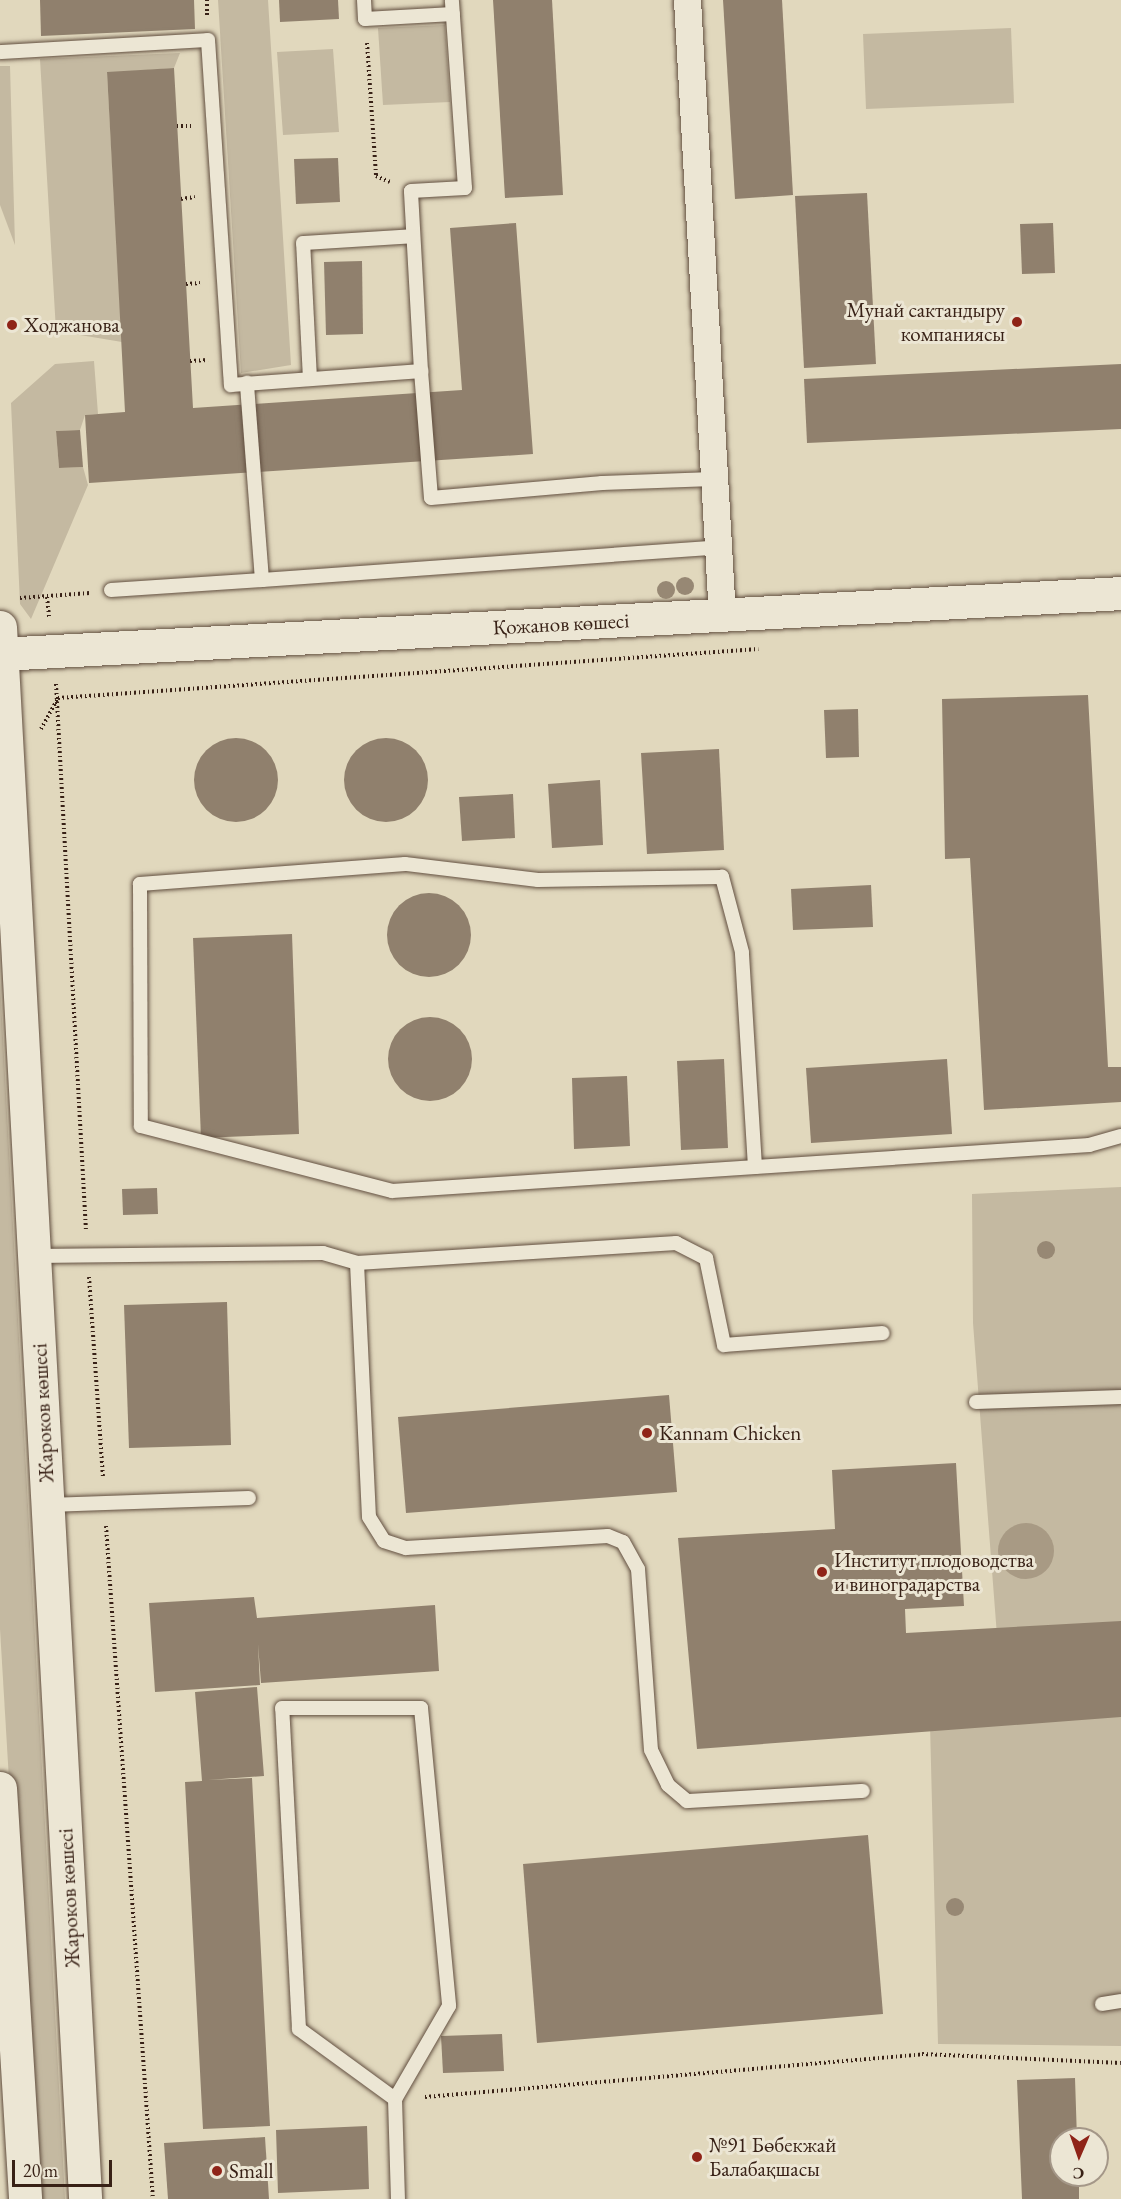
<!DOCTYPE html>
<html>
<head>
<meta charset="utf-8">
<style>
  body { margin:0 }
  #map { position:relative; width:1121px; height:2199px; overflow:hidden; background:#e1d8bd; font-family:"EB Garamond",serif }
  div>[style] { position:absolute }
  .green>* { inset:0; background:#c4b9a1 }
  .water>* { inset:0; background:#a89a84 }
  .round { border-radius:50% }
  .building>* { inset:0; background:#90806d }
  .path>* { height:4px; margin-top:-2px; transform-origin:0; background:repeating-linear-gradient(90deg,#382116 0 1.5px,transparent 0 4.5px) }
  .roads { filter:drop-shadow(0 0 2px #624f40) drop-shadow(0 0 2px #624f40) }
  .lane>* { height:14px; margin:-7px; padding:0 7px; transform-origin:7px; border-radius:7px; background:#ece6d4 }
  .street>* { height:27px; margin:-13.5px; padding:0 13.5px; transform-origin:13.5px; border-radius:13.5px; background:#ece6d4 }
  .secondary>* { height:33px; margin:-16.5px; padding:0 16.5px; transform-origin:16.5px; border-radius:16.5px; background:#ece6d4 }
  .trees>* { width:18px; height:18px; margin:-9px; border-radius:50%; background:#978874 }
  .dots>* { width:16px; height:16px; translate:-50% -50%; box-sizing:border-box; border:3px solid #ece6d4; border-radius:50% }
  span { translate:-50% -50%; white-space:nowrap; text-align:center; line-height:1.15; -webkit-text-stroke:6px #ece6d4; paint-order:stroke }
  .poi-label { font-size:21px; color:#382116 }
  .right { translate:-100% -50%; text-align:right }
  .left { translate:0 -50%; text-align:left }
  .street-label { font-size:21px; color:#382116 }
  .north { position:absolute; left:1049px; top:2127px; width:60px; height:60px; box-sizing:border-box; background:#ece6d4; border:2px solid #a49788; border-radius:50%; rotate:182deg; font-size:16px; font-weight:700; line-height:24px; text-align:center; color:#382116 }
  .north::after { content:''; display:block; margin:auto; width:21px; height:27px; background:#8f2418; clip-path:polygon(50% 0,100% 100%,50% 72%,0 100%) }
  .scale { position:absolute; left:12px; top:2160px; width:100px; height:27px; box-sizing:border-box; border:3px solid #382116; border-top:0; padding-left:8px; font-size:18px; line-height:21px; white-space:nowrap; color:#382116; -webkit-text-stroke:4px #ece6d4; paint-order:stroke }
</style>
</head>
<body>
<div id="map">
  <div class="green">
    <i style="clip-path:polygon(218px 0,268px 0,291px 365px,241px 373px)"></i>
    <i style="clip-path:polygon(445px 25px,450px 102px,383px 105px,378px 28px)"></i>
    <i style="clip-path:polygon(1011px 28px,1014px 103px,866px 109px,863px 34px)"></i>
    <i style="clip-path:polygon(333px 49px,339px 132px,283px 135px,277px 52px)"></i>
    <i style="clip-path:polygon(180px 53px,174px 68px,107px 73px,122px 342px,56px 331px,40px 59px)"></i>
    <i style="clip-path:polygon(0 66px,10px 66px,15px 245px,0 205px)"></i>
    <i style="clip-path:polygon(94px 361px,98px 414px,85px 415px,80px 430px,56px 431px,59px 468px,83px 467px,88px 485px,31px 619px,20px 604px,11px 403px,55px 364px)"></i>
    <i style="clip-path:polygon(0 982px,65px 2199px,34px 2199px,0 1629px)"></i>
    <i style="clip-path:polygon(1121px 1187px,1121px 2046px,938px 2044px,930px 1724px,1003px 1714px,973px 1323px,972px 1194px)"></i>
  </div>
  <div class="water">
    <i class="round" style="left:998px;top:1523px;width:56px;height:56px"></i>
  </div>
  <div class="building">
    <i style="clip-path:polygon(40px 0,194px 0,195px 29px,41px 36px)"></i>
    <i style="clip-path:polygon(279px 0,338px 0,339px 19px,280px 22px)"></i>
    <i style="clip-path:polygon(493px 0,552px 0,563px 195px,505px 198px)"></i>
    <i style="clip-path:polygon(723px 0,782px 0,793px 195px,735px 199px)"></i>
    <i style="clip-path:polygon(174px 68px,193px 408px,462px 390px,450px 228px,516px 223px,533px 454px,89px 483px,85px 415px,125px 412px,107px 72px)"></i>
    <i style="clip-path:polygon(338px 158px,340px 202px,296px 204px,294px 159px)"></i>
    <i style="clip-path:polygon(867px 193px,876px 364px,804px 368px,795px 196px)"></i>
    <i style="clip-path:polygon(1053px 223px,1055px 273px,1022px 274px,1020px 224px)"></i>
    <i style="clip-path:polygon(362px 261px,363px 334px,326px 335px,324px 262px)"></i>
    <i style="clip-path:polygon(1121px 364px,1121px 429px,807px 443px,804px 379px)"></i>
    <i style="clip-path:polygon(80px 430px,83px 467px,59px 468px,56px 431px)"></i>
    <i style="clip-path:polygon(1088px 695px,1108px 1067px,1121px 1067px,1121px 1102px,984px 1110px,970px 858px,945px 859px,942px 699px)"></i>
    <i style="clip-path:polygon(858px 709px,859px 757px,826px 758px,824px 710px)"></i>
    <i class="round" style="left:194px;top:738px;width:84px;height:84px"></i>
    <i class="round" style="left:344px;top:738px;width:84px;height:84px"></i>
    <i style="clip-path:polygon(719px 749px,724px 850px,647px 854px,641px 753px)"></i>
    <i style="clip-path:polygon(600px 780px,603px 845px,552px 848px,548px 784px)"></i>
    <i style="clip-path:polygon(513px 794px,515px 838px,462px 841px,459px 797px)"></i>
    <i style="clip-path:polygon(871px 885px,873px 927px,793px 930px,791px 889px)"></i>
    <i class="round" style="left:387px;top:893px;width:84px;height:84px"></i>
    <i style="clip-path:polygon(292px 934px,299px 1134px,201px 1138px,193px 938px)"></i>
    <i class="round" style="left:388px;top:1017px;width:84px;height:84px"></i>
    <i style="clip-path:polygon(724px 1059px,728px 1148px,681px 1150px,677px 1061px)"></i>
    <i style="clip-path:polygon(947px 1059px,952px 1134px,811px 1143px,806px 1068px)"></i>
    <i style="clip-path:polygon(627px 1076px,630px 1146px,574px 1149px,572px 1078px)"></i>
    <i style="clip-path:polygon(157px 1188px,158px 1214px,123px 1215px,122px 1189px)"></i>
    <i style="clip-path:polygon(227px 1302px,231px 1445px,129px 1448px,124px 1305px)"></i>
    <i style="clip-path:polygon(669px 1395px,677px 1492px,406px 1513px,398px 1417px)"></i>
    <i style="clip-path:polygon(956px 1463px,964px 1606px,905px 1609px,906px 1633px,1121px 1621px,1121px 1717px,697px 1749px,678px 1538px,835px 1529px,832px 1470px)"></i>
    <i style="clip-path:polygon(254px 1597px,257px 1618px,435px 1605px,439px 1671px,261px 1683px,258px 1644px,260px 1685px,155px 1692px,149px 1603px)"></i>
    <i style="clip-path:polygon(257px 1687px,264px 1776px,208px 1780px,252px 1778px,270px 2126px,203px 2129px,185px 1782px,202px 1781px,195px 1692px)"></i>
    <i style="clip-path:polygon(868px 1835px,883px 2014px,537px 2043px,523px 1864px)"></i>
    <i style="clip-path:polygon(502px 2034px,504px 2071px,443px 2073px,441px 2036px)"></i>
    <i style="clip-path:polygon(1075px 2078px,1077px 2139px,1061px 2139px,1061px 2175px,1079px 2175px,1079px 2199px,1022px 2199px,1017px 2080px)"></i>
    <i style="clip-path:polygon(367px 2126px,369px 2189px,278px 2193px,276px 2130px)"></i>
    <i style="clip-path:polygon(265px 2137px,269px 2199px,168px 2199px,164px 2143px)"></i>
  </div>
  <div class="path">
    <i style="left:207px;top:0;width:17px;rotate:90deg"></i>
    <i style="left:367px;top:43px;width:133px;rotate:86.1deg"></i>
    <i style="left:376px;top:176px;width:15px;rotate:23deg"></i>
    <i style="left:177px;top:126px;width:14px"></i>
    <i style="left:181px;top:199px;width:14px;rotate:-8deg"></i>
    <i style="left:186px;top:284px;width:14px;rotate:-4deg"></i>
    <i style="left:190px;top:361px;width:18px;rotate:-3deg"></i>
    <i style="left:47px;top:597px;width:20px;rotate:84deg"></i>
    <i style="left:20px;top:598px;width:70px;rotate:-4.1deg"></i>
    <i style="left:56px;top:684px;width:548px;rotate:86.86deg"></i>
    <i style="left:41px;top:729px;width:35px;rotate:-61deg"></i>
    <i style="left:58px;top:698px;width:702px;rotate:-4deg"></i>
    <i style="left:89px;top:1277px;width:202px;rotate:86deg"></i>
    <i style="left:106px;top:1526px;width:675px;rotate:86.01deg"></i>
    <i style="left:425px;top:2097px;width:499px;rotate:-4.9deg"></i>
    <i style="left:922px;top:2054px;width:199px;rotate:2.6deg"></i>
  </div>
  <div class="roads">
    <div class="lane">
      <i style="left:364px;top:0;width:19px;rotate:87deg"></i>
      <i style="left:365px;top:19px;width:88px;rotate:-3.3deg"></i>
      <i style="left:0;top:52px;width:208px;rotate:-3.3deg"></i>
      <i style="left:208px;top:40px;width:346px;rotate:86.2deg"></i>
      <i style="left:231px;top:385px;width:191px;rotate:-4.2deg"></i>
      <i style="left:421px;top:371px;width:180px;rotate:-93.2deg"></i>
      <i style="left:411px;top:191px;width:54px;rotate:-3.2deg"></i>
      <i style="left:465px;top:188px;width:188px;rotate:-94deg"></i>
      <i style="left:421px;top:371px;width:127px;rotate:85.5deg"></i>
      <i style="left:431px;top:498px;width:172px;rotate:-5deg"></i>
      <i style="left:602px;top:483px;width:111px;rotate:-2.1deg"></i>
      <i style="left:310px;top:379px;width:136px;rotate:-92.9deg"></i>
      <i style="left:303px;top:243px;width:110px;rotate:-3.6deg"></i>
      <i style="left:262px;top:580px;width:456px;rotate:-4.1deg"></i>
      <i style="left:111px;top:590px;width:151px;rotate:-3.8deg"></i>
      <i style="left:262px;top:580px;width:198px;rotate:-94.4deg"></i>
      <i style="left:755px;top:1167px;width:215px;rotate:-93.5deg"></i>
      <i style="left:742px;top:952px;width:78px;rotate:-104.9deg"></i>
      <i style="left:722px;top:877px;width:184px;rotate:179.1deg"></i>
      <i style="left:538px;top:880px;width:134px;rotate:-173.1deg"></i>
      <i style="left:405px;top:864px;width:266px;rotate:175.7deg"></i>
      <i style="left:140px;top:884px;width:242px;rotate:89.8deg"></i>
      <i style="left:141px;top:1126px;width:259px;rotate:14.5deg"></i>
      <i style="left:392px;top:1191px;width:699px;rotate:-3.78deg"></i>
      <i style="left:1089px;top:1145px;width:33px;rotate:-16deg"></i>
      <i style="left:34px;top:1256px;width:289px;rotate:-0.6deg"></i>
      <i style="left:323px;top:1253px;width:35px;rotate:16deg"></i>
      <i style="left:357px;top:1263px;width:254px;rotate:87.3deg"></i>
      <i style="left:369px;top:1517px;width:28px;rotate:58deg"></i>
      <i style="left:384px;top:1541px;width:23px;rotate:18deg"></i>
      <i style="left:406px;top:1548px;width:202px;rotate:-3.4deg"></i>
      <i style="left:608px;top:1536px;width:16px;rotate:22deg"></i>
      <i style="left:623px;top:1542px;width:31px;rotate:61deg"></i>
      <i style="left:638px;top:1569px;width:181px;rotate:85.9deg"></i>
      <i style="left:651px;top:1750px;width:39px;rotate:64deg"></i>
      <i style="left:668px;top:1785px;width:25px;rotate:40deg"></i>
      <i style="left:687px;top:1801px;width:176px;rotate:-3.3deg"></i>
      <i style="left:357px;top:1263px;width:320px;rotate:-3.6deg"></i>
      <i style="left:676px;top:1243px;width:34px;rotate:27deg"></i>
      <i style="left:706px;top:1258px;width:89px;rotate:78.3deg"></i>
      <i style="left:724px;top:1345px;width:159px;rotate:-4.3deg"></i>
      <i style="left:976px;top:1402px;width:145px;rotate:-2deg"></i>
      <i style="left:48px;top:1505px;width:201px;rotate:-2deg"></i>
      <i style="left:1102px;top:2004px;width:19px;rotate:-9deg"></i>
      <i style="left:395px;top:2099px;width:119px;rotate:-143.9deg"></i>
      <i style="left:299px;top:2029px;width:321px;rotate:-93deg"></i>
      <i style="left:282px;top:1708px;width:139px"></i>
      <i style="left:421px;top:1708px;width:299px;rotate:84.6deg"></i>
      <i style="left:449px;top:2006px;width:108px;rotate:120.1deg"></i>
      <i style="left:395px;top:2099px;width:100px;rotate:88.3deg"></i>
    </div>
    <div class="street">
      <i style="left:687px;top:0;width:617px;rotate:86.75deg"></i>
    </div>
    <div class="secondary">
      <i style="left:0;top:627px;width:1574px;rotate:86.9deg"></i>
      <i style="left:0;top:654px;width:1123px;rotate:-3.11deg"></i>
      <i style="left:0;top:1788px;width:412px;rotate:86.5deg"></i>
    </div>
  </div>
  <div class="trees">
    <i style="left:685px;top:586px"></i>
    <i style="left:666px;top:590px"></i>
    <i style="left:1046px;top:1250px"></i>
    <i style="left:955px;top:1907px"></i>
  </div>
  <div class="dots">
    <i style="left:1017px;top:322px;background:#8f2418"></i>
    <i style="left:12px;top:325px;background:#8f2418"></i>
    <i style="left:647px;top:1433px;background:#8f2418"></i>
    <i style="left:822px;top:1572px;background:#8f2418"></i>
    <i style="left:697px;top:2157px;background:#8f2418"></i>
    <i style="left:217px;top:2171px;background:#8f2418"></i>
  </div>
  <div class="poi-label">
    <span class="right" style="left:1005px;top:322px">Мунай сактандыру<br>компаниясы</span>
    <span class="left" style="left:24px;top:325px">Ходжанова</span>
    <span class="left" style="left:659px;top:1433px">Kannam Chicken</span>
    <span class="left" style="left:834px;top:1572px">Институт плодоводства<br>и виноградарства</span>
    <span class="left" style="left:709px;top:2157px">№91 Бөбекжай<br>Балабақшасы</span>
    <span class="left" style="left:229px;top:2171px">Small</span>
  </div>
  <div class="street-label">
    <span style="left:561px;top:624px;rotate:-3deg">Қожанов көшесі</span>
    <span style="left:43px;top:1413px;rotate:-93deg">Жароков көшесі</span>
    <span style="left:69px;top:1898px;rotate:-93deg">Жароков көшесі</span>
  </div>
  <div class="north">С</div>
  <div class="scale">20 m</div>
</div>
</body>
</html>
